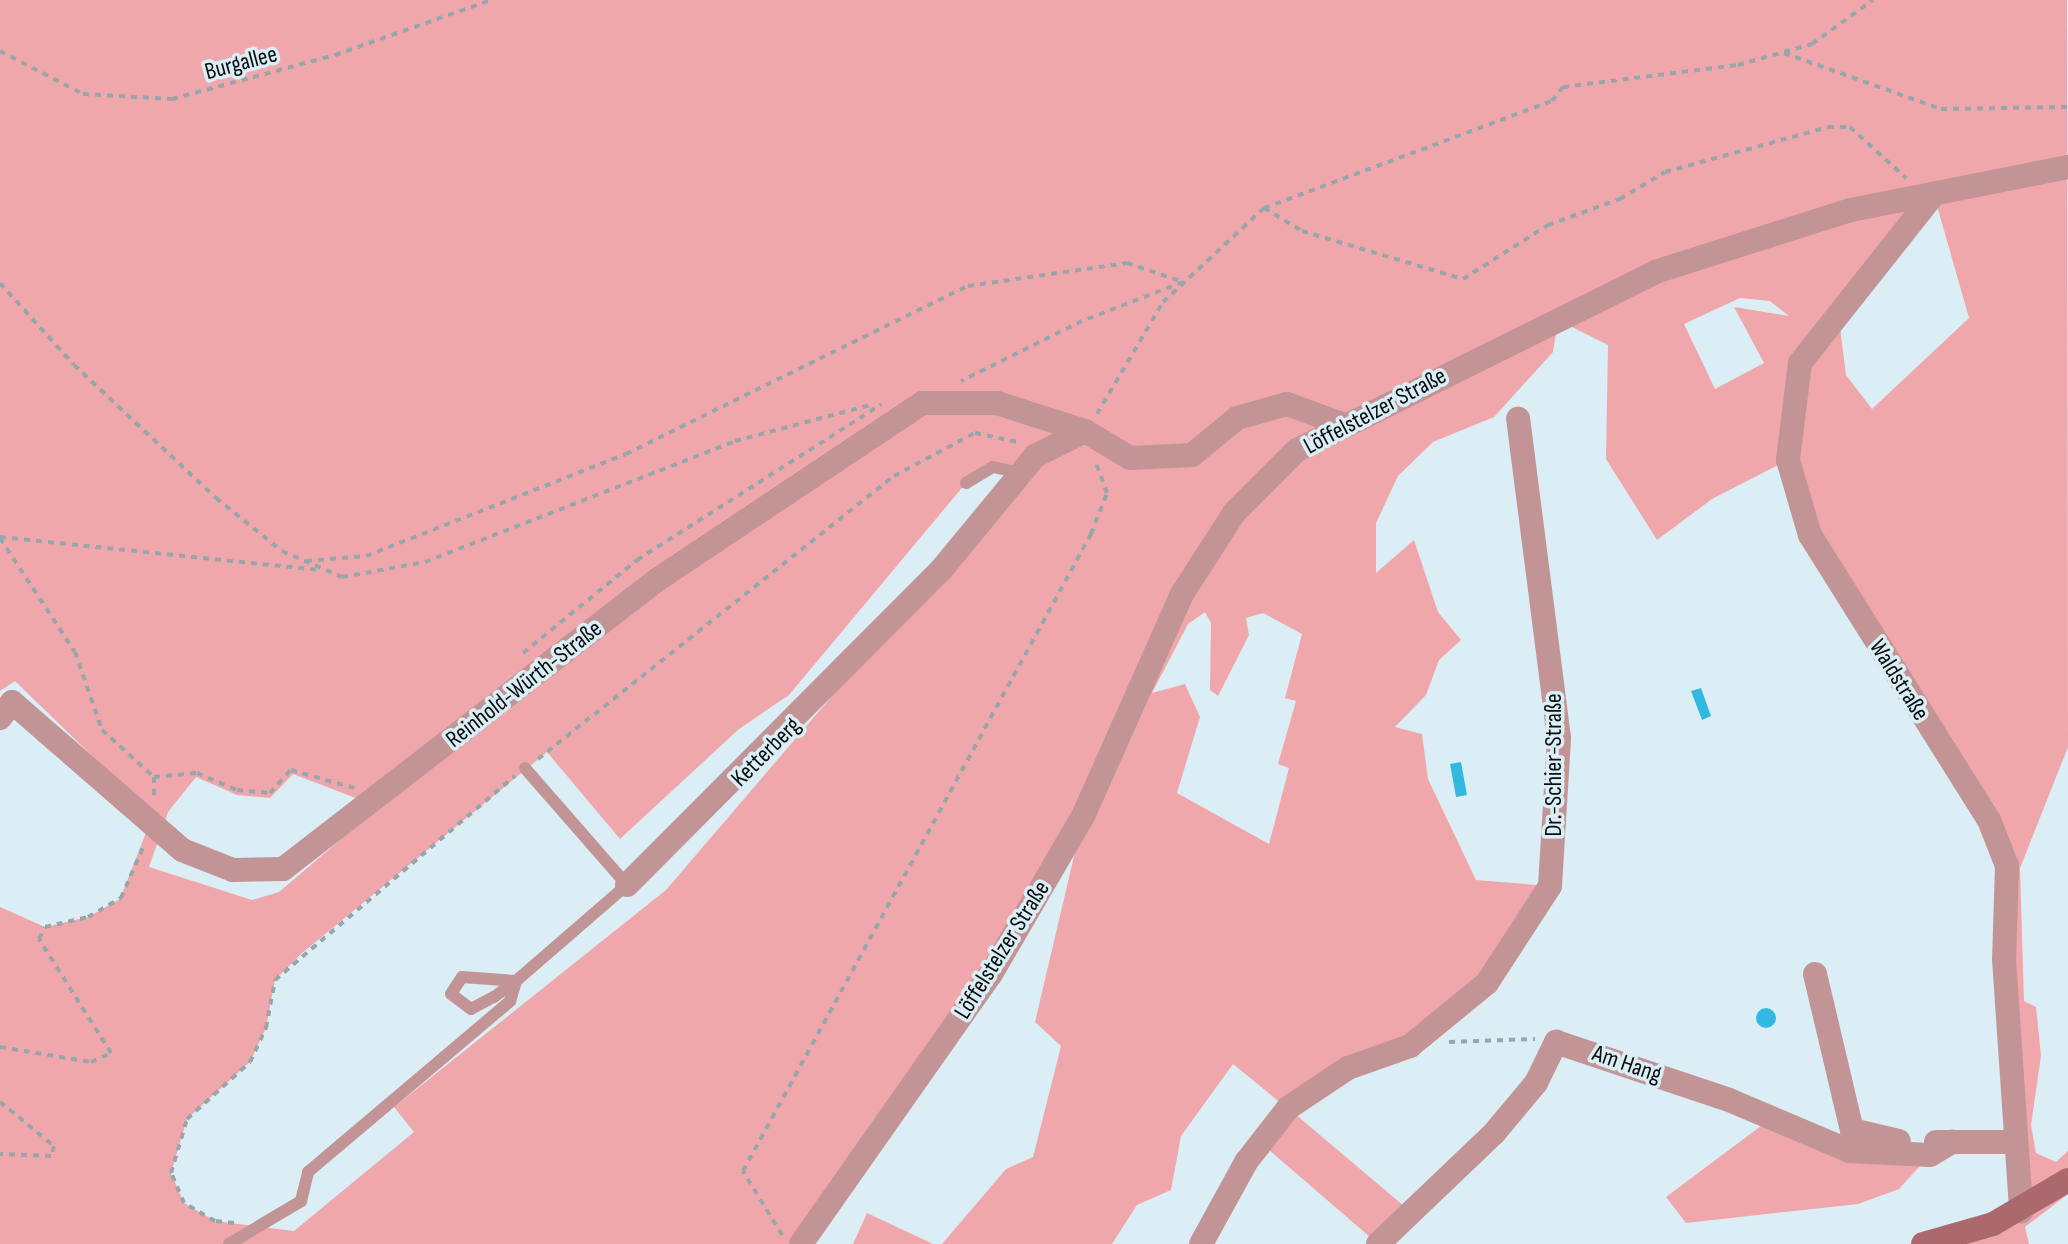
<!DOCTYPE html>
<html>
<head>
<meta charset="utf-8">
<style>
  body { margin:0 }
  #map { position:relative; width:2068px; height:1244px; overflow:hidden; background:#dbeef5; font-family:"Sofia Sans Condensed",sans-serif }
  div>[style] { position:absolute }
  .green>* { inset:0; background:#f0a7ab }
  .water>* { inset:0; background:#33b9e1 }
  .round { border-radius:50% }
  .path>* { height:4px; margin-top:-2px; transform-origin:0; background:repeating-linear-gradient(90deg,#97a6ab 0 6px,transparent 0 12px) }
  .lane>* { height:12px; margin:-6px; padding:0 6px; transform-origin:6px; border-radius:6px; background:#c29496 }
  .street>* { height:24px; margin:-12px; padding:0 12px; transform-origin:12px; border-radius:12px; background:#c29496 }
  .secondary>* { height:24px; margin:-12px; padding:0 12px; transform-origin:12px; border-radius:12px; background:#ab696d }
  span { translate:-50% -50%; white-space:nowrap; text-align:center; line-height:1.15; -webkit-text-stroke:7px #dbeef5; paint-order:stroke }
  .street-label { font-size:24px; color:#080e10 }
</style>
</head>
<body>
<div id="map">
  <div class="green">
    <i style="clip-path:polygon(evenodd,0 0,2067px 0,2068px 747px,2020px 868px,2024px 1001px,2036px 1007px,2041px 1056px,2031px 1125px,2036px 1153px,2056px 1162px,2068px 1151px,2068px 1194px,2025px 1227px,2029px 1244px,1923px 1244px,2021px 1211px,2007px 866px,1810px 535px,1788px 460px,1712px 499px,1657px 540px,1606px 459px,1608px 345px,1558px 320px,1553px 352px,1514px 395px,1494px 417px,1433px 442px,1398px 476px,1376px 523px,1376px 573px,1414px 540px,1438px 612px,1461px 640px,1439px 660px,1426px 695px,1395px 727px,1422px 734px,1428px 779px,1476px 880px,1550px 886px,1487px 983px,1410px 1046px,1288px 1108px,1411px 1212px,1378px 1244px,1261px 1143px,1287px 1108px,1233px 1064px,1181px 1136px,1171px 1190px,1137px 1205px,1112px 1244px,942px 1244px,1006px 1169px,1033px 1157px,1061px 1046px,1035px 1022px,1083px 818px,801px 1244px,0 1244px,0 907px,45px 927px,88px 917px,120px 899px,153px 815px,15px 681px,0 691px,0 0,1934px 195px,1969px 318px,1872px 409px,1846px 375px,1838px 311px,1934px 195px,0 0,1740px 298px,1770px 301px,1789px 316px,1734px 307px,1764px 363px,1715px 389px,1684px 324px,1740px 298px,0 0,993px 467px,1022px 474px,666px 890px,394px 1107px,414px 1132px,294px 1231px,215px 1221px,184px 1203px,171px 1173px,187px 1119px,250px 1062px,266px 1028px,275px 980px,302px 953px,547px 752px,620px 839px,739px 729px,789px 695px,966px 483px,993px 467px,0 0,1205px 612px,1211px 623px,1210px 690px,1218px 696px,1249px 635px,1246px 618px,1263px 613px,1302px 634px,1285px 698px,1296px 701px,1278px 764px,1289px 768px,1269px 844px,1177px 793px,1200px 717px,1185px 684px,1152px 693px,1188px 624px,1205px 612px,0 0,293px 774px,379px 807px,279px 892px,252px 900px,149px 867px,168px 812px,196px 777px,237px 795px,270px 798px,293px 774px)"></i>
    <i style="clip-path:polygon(1769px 1120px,1930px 1155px,1899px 1189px,1858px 1204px,1686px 1223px,1666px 1197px)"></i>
    <i style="clip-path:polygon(867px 1213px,933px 1244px,853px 1244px)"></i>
  </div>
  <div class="water">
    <i style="clip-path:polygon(1701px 688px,1711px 716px,1702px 720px,1691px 691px)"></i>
    <i style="clip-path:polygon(1461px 762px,1467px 795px,1456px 797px,1450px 764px)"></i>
    <i class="round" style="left:1756px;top:1008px;width:20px;height:20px"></i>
  </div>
  <div class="path">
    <i style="left:0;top:51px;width:93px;rotate:27.4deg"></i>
    <i style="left:83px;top:94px;width:89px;rotate:3.2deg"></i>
    <i style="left:172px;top:99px;width:169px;rotate:-15.1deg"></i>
    <i style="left:335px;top:55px;width:165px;rotate:-19.4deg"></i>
    <i style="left:1784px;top:53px;width:167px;rotate:19.6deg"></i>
    <i style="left:1941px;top:109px;width:127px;rotate:-0.9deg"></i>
    <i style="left:1264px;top:208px;width:44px;rotate:31.2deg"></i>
    <i style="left:1302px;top:231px;width:168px;rotate:16.6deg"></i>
    <i style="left:1463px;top:279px;width:101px;rotate:-32.4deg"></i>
    <i style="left:1548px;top:225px;width:77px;rotate:-19.9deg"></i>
    <i style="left:1620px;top:199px;width:52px;rotate:-31deg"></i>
    <i style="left:1665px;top:172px;width:169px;rotate:-15.4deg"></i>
    <i style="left:1828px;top:127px;width:22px"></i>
    <i style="left:1850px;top:127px;width:76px;rotate:42.3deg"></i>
    <i style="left:0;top:283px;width:110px;rotate:47.9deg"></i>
    <i style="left:74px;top:365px;width:195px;rotate:43.1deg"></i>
    <i style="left:216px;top:498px;width:85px;rotate:38.8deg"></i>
    <i style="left:282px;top:551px;width:65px;rotate:23.4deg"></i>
    <i style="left:342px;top:577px;width:84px;rotate:-10.2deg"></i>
    <i style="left:425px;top:562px;width:333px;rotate:-21.3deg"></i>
    <i style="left:735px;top:441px;width:140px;rotate:-14.9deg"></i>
    <i style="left:1097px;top:414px;width:130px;rotate:-59.5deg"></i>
    <i style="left:1163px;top:302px;width:138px;rotate:-42.9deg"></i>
    <i style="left:1264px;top:208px;width:307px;rotate:-20.4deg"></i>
    <i style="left:1552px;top:101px;width:18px;rotate:-52deg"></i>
    <i style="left:1563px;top:87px;width:176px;rotate:-7.2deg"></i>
    <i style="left:1738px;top:65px;width:77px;rotate:-15.8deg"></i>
    <i style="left:1812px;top:44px;width:75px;rotate:-35.8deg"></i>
    <i style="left:0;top:537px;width:322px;rotate:5.9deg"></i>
    <i style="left:0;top:538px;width:136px;rotate:56.7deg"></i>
    <i style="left:75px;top:652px;width:83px;rotate:70.9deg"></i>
    <i style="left:102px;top:730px;width:70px;rotate:42.1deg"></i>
    <i style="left:154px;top:777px;width:21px;rotate:90deg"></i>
    <i style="left:306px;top:561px;width:60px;rotate:-4.8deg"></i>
    <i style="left:366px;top:556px;width:279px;rotate:-21.4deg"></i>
    <i style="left:626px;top:454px;width:381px;rotate:-26.2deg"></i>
    <i style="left:968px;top:286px;width:161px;rotate:-8.2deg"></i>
    <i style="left:1127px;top:263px;width:59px;rotate:18.7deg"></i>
    <i style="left:1183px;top:282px;width:108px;rotate:158.9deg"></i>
    <i style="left:1082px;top:321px;width:135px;rotate:153.6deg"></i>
    <i style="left:523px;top:653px;width:147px;rotate:-39.2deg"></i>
    <i style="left:637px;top:560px;width:290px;rotate:-32.5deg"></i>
    <i style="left:538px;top:759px;width:455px;rotate:-38.5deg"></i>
    <i style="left:894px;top:476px;width:92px;rotate:-28deg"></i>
    <i style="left:975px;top:433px;width:44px;rotate:11.8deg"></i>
    <i style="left:154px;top:777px;width:43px;rotate:-5.3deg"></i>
    <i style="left:197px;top:773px;width:43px;rotate:23deg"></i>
    <i style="left:237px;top:790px;width:33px;rotate:5deg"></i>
    <i style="left:270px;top:793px;width:31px;rotate:-48deg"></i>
    <i style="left:291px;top:770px;width:66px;rotate:15.9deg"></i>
    <i style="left:1449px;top:1042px;width:86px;rotate:-2deg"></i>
    <i style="left:0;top:1047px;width:92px;rotate:9.4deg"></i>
    <i style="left:91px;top:1062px;width:22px;rotate:-24deg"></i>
    <i style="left:111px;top:1053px;width:135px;rotate:-122.3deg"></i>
    <i style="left:39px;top:939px;width:13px;rotate:-63deg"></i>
    <i style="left:45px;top:927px;width:44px;rotate:-13.1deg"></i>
    <i style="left:88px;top:917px;width:38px;rotate:-30deg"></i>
    <i style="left:121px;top:898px;width:58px;rotate:-66.5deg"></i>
    <i style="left:0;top:1102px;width:70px;rotate:39.2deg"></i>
    <i style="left:54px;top:1146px;width:10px;rotate:107deg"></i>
    <i style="left:51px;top:1156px;width:51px;rotate:-177.8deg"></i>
    <i style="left:234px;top:1223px;width:19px;rotate:-174deg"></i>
    <i style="left:215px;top:1221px;width:36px;rotate:-150deg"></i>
    <i style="left:184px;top:1203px;width:33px;rotate:-113deg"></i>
    <i style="left:171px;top:1173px;width:56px;rotate:-73.5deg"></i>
    <i style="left:187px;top:1119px;width:85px;rotate:-42.1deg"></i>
    <i style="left:250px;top:1062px;width:38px;rotate:-65deg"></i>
    <i style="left:266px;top:1028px;width:49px;rotate:-79.4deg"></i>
    <i style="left:275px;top:980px;width:315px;rotate:-40.4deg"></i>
    <i style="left:782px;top:1235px;width:75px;rotate:-121.4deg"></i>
    <i style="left:743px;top:1171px;width:726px;rotate:-61.35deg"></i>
    <i style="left:1091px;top:534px;width:44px;rotate:-68.7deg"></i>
    <i style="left:1107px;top:493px;width:30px;rotate:-110deg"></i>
  </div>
  <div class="lane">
    <i style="left:966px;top:483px;width:31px;rotate:-31deg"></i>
    <i style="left:993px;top:467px;width:30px;rotate:12deg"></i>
    <i style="left:516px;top:981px;width:54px;rotate:-175.8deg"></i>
    <i style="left:462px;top:977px;width:20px;rotate:123deg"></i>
    <i style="left:451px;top:994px;width:25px;rotate:37deg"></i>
    <i style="left:471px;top:1009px;width:26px;rotate:-28deg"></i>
    <i style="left:494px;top:997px;width:27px;rotate:-36deg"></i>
    <i style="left:516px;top:981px;width:147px;rotate:-40.9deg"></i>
    <i style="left:627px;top:885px;width:155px;rotate:-131.1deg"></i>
    <i style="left:229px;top:1244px;width:84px;rotate:-30.8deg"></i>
    <i style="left:301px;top:1201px;width:30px;rotate:-76deg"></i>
    <i style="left:308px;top:1172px;width:265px;rotate:-40.2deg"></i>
    <i style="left:510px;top:1001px;width:21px;rotate:-73deg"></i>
  </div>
  <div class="street">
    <i style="left:1934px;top:194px;width:216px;rotate:128.4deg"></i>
    <i style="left:1800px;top:363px;width:98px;rotate:97.1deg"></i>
    <i style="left:1788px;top:460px;width:78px;rotate:73.7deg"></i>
    <i style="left:1810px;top:535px;width:337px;rotate:57.9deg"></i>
    <i style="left:1989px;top:820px;width:49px;rotate:68.6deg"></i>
    <i style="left:2007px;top:866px;width:93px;rotate:91.8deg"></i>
    <i style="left:2004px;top:959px;width:253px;rotate:86.1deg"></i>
    <i style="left:0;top:718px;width:20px;rotate:-53deg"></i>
    <i style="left:12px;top:702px;width:225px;rotate:41deg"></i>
    <i style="left:182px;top:850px;width:55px;rotate:21.4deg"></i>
    <i style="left:233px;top:870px;width:50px;rotate:-1.1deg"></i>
    <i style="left:283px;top:869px;width:473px;rotate:-37.7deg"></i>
    <i style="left:657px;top:580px;width:319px;rotate:-33.7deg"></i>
    <i style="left:922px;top:403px;width:75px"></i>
    <i style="left:997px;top:403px;width:92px;rotate:17.7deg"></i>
    <i style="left:627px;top:885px;width:445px;rotate:-45.1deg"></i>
    <i style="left:941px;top:570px;width:148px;rotate:-50.5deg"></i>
    <i style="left:1035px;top:456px;width:56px;rotate:-26.6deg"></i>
    <i style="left:1085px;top:431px;width:52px;rotate:31deg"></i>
    <i style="left:1130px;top:458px;width:62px;rotate:-2.8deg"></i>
    <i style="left:1192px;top:455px;width:58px;rotate:-39.4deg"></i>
    <i style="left:1237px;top:418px;width:52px;rotate:-15.6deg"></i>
    <i style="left:1287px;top:404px;width:59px;rotate:20deg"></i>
    <i style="left:1815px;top:974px;width:160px;rotate:76.7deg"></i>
    <i style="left:1852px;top:1130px;width:48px;rotate:13.2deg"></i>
    <i style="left:1936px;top:1142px;width:76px"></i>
    <i style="left:801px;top:1244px;width:330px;rotate:-54.9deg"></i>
    <i style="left:991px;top:974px;width:185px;rotate:-59.8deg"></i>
    <i style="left:1084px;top:814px;width:241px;rotate:-66deg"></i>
    <i style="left:1182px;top:594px;width:96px;rotate:-57.3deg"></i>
    <i style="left:1234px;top:513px;width:89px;rotate:-45deg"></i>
    <i style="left:1297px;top:450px;width:400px;rotate:-26.4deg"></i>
    <i style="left:1655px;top:272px;width:206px;rotate:-17.6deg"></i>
    <i style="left:1851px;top:210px;width:221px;rotate:-11.2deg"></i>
    <i style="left:1201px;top:1244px;width:94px;rotate:-61.2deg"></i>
    <i style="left:1246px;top:1162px;width:68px;rotate:-52.1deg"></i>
    <i style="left:1288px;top:1108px;width:72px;rotate:-33.7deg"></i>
    <i style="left:1348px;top:1068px;width:66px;rotate:-19.5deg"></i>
    <i style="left:1410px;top:1046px;width:99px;rotate:-39.3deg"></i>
    <i style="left:1487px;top:983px;width:116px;rotate:-57deg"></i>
    <i style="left:1550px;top:886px;width:148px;rotate:-86.5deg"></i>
    <i style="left:1559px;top:738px;width:322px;rotate:-97.3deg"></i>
    <i style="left:1378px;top:1244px;width:162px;rotate:-43.7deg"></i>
    <i style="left:1495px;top:1132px;width:64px;rotate:-50.1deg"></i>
    <i style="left:1536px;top:1083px;width:46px;rotate:-64deg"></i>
    <i style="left:1556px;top:1042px;width:182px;rotate:18.5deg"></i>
    <i style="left:1729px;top:1100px;width:131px;rotate:22.9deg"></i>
    <i style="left:1850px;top:1151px;width:80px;rotate:2.9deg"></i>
    <i style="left:1930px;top:1155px;width:26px;rotate:-31deg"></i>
  </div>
  <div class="secondary">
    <i style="left:1923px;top:1244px;width:73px;rotate:-15.9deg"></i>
    <i style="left:1993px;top:1224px;width:87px;rotate:-30.4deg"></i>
  </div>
  <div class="street-label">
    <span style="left:241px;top:63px;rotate:-15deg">Burgallee</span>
    <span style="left:1375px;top:411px;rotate:-28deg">Löffelstelzer Straße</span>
    <span style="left:1899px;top:680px;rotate:58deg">Waldstraße</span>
    <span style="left:524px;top:684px;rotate:-38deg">Reinhold-Würth-Straße</span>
    <span style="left:766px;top:752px;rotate:-45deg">Ketterberg</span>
    <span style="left:1554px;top:765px;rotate:-90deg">Dr.-Schier-Straße</span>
    <span style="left:1002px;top:950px;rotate:-58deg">Löffelstelzer Straße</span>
    <span style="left:1627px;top:1064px;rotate:19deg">Am Hang</span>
  </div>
</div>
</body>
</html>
